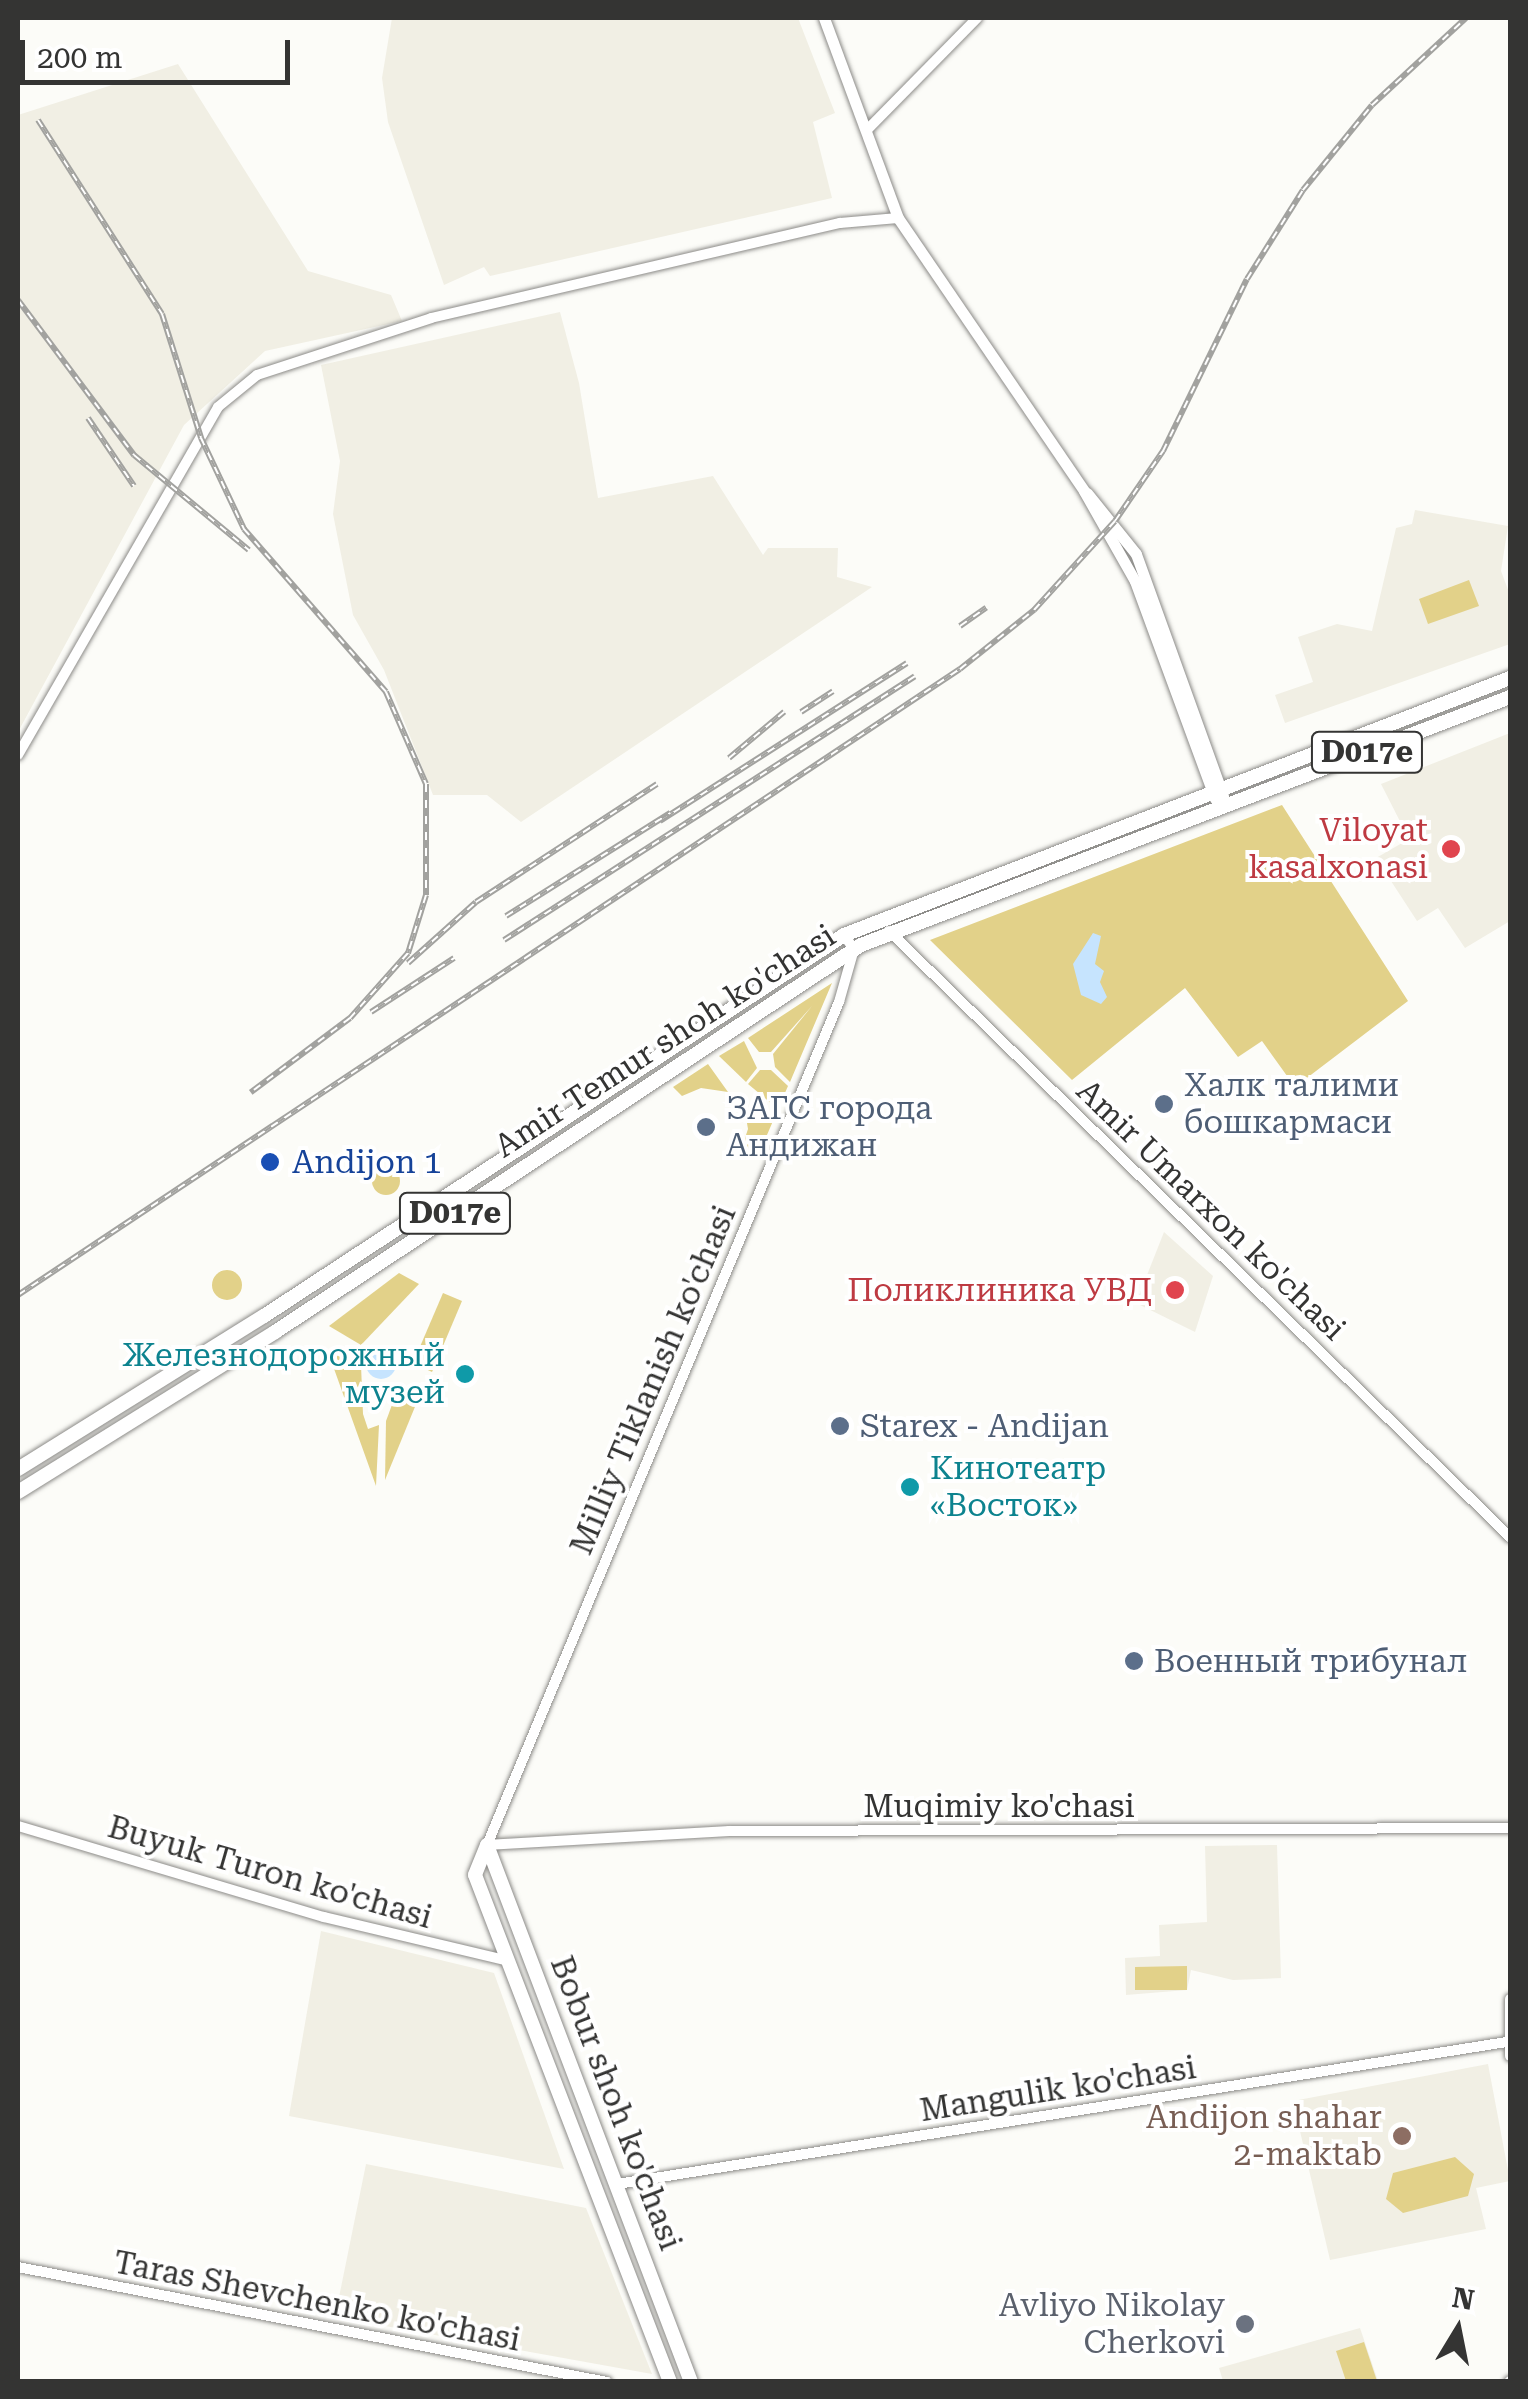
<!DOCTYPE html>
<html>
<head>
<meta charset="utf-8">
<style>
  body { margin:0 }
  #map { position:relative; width:1528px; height:2399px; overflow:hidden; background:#fcfcf8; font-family:"Roboto Serif",serif }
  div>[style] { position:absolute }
  .built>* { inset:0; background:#f1efe4 }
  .green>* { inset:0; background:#e2d189 }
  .round { border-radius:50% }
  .water>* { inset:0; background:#c6e4fe }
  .roads { filter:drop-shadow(0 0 2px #8c8b88) drop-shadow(0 0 2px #8c8b88) }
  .tertiary>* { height:10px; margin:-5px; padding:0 5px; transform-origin:5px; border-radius:5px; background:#fff }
  .secondary>* { height:11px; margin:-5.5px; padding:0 5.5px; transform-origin:5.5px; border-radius:5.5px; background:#fff }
  .primary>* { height:14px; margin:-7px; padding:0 7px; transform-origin:7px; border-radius:7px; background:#fff }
  .rail>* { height:6px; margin-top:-3px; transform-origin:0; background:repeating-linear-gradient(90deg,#fff 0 8px,#a2a29f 0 16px); box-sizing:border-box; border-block:2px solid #a2a29f }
  .dots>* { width:28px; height:28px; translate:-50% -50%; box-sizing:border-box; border:5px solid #fff; border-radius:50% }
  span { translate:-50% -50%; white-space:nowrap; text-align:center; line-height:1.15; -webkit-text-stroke:8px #fff; paint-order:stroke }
  .shield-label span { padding:2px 8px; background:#fff; border:2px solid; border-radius:8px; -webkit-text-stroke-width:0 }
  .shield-label { font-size:30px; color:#343433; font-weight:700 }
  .health-label { font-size:32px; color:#be3a42 }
  .right { translate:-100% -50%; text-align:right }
  .street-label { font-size:32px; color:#343433 }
  .service-label { font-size:32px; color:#4e5e75 }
  .left { translate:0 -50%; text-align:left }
  .transit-label { font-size:32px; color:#164399 }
  .culture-label { font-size:32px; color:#0d838f }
  .education-label { font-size:32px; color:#785e54 }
  .worship-label { font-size:32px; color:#5b616d }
  .frame { position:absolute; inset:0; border:20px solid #343433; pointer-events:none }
  .north { position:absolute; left:1408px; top:2279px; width:100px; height:100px; -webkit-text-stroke:8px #fff; paint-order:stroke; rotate:10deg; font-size:28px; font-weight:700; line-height:40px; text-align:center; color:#343433 }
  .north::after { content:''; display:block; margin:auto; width:35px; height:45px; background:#343433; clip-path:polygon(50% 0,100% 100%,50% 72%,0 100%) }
  .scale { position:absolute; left:20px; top:40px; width:270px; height:45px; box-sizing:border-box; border:5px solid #343433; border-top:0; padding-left:12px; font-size:30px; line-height:35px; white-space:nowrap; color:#343433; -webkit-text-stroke:8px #fff; paint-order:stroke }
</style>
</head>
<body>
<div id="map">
  <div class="built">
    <i style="clip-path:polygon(392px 18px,798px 18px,835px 113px,813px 122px,832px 198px,490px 276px,484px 267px,444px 285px,388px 122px,382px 78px)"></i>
    <i style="clip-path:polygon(178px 64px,308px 271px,391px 295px,402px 321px,265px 351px,184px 425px,18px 732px,18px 115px)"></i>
    <i style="clip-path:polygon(560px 312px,579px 383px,598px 498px,713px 476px,763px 555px,768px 548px,838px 548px,837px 577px,872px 587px,521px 822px,487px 795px,433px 795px,384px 670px,353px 615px,333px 514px,340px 461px,321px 365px)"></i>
    <i style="clip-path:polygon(1415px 510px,1508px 526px,1501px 571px,1510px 595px,1510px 644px,1285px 723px,1275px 695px,1313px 682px,1298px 637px,1337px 624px,1372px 631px,1396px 528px,1412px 524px)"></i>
    <i style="clip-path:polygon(1510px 733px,1510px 921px,1465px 948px,1438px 908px,1417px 921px,1376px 858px,1409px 839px,1381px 784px)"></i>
    <i style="clip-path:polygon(1164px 1232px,1213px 1276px,1195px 1332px,1136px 1303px)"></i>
    <i style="clip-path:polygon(1277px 1845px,1281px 1978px,1233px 1980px,1191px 1970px,1187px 1990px,1126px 1995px,1125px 1958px,1160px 1956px,1159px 1925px,1207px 1922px,1205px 1846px)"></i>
    <i style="clip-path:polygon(321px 1931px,494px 1973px,564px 2169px,289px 2116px)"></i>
    <i style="clip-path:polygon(1488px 2064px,1510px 2181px,1476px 2188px,1486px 2229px,1330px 2260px,1293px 2101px)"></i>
    <i style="clip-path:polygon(366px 2164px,586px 2208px,652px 2374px,335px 2317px)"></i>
    <i style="clip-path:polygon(1360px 2328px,1378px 2381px,1223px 2381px,1219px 2368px)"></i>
  </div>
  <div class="green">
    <i style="clip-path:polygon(1469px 580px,1479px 606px,1428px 624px,1419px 599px)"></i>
    <i style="clip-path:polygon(1282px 805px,1408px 1001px,1295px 1087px,1262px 1041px,1238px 1057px,1185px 988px,1072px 1080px,930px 940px)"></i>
    <i style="clip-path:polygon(832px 983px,790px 1082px,775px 1067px,773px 1054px,812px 1006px,771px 1052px,759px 1052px,748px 1038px)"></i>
    <i style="clip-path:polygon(744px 1041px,757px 1068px,746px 1082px,719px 1056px)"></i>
    <i style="clip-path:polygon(708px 1064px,728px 1092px,701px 1088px,682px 1096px,673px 1087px)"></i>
    <i style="clip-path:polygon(760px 1070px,771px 1070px,788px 1086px,778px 1109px,748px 1084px)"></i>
    <i style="clip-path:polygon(744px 1106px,773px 1121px,757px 1158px,740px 1153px,748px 1129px)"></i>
    <i class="round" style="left:372px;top:1167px;width:28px;height:28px"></i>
    <i class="round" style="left:212px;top:1270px;width:30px;height:30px"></i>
    <i style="clip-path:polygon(399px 1273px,419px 1284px,361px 1345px,329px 1326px)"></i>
    <i style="clip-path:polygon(443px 1293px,462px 1301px,432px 1372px,413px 1363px)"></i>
    <i style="clip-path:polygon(328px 1352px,361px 1365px,363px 1414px,368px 1429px,379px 1425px,376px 1486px)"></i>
    <i style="clip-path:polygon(399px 1386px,419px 1397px,385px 1480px,386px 1421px)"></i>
    <i style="clip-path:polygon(1187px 1966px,1187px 1990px,1135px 1990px,1135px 1967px)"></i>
    <i style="clip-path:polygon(1455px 2157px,1474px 2174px,1468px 2196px,1403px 2213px,1386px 2199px,1393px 2173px)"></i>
    <i style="clip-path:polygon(1364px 2342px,1377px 2381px,1346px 2381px,1336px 2351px)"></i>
  </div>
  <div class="water">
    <i style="clip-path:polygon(1093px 933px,1101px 936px,1095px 964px,1104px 971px,1100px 982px,1107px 997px,1101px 1004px,1081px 995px,1073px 964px)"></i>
    <i class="round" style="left:366px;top:1349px;width:30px;height:30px"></i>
  </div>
  <div class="roads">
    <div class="tertiary">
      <i style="left:867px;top:130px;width:157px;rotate:-45.5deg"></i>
      <i style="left:18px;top:755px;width:401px;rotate:-60.1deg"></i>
      <i style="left:218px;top:407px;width:50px;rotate:-39.4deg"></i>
      <i style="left:257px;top:375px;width:183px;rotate:-18.1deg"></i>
      <i style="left:431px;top:318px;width:420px;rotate:-13.1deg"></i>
      <i style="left:840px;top:223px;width:58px;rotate:-4.9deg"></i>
      <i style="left:889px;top:931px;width:868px;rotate:44.3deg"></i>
      <i style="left:18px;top:1826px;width:319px;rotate:16.6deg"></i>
      <i style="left:324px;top:1917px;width:190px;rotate:13.4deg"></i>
      <i style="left:487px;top:1845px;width:242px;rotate:-3.3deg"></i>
      <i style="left:729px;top:1831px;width:781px;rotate:-0.22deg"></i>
      <i style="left:487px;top:1845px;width:914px;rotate:-67.34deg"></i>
      <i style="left:839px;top:1002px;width:55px;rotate:-74.2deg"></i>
      <i style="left:854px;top:949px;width:17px;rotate:-126deg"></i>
      <i style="left:1510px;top:1999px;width:57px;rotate:90deg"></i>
      <i style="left:617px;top:2184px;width:901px;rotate:-9.07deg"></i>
      <i style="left:18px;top:2267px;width:600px;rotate:11.05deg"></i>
      <i style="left:1509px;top:2382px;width:1px;rotate:-45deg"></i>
    </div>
    <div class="secondary">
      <i style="left:824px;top:18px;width:213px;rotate:69.7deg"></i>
      <i style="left:898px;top:218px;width:330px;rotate:55.7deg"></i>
      <i style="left:1084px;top:491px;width:103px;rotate:60.5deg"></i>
      <i style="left:1135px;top:581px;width:232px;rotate:69.8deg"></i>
      <i style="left:1087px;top:493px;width:78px;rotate:51.2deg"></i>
      <i style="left:1136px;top:554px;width:257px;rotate:70.2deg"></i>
    </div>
    <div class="primary">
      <i style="left:18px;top:1469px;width:290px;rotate:-31.9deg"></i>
      <i style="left:264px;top:1316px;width:694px;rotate:-33.3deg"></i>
      <i style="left:844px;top:935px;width:714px;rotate:-21.1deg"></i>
      <i style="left:18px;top:1492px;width:303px;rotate:-31.9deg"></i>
      <i style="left:275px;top:1332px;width:702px;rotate:-33.44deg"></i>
      <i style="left:861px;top:945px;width:695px;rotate:-20.91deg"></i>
      <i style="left:487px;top:1845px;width:32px;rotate:112deg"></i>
      <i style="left:475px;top:1875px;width:543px;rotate:68.96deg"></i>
      <i style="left:487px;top:1845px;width:574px;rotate:69.2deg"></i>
    </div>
  </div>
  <div class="rail">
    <i style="left:38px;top:120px;width:230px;rotate:57.4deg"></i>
    <i style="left:162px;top:314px;width:130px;rotate:72.5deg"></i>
    <i style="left:201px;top:438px;width:101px;rotate:64.7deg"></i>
    <i style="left:244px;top:529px;width:216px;rotate:48.9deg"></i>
    <i style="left:386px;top:692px;width:100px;rotate:66.5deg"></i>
    <i style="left:426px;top:784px;width:111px;rotate:90deg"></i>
    <i style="left:426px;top:895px;width:61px;rotate:107.2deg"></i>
    <i style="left:408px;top:953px;width:87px;rotate:131.7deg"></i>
    <i style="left:350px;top:1018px;width:124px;rotate:143.2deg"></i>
    <i style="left:18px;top:300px;width:194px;rotate:53.2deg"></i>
    <i style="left:134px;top:455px;width:149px;rotate:39.6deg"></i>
    <i style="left:88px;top:418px;width:82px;rotate:55.9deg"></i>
    <i style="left:960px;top:626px;width:32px;rotate:-35deg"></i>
    <i style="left:801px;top:712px;width:38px;rotate:-33deg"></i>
    <i style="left:729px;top:758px;width:72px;rotate:-39.9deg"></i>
    <i style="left:660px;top:821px;width:293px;rotate:-32.6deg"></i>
    <i style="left:506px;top:916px;width:194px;rotate:-32.1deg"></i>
    <i style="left:504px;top:940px;width:488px;rotate:-32.7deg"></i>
    <i style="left:408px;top:963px;width:91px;rotate:-41.9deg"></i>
    <i style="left:476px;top:902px;width:216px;rotate:-33.1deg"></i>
    <i style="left:371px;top:1012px;width:99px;rotate:-33deg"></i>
    <i style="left:18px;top:1295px;width:1131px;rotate:-33.61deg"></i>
    <i style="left:960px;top:669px;width:95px;rotate:-38.6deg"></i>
    <i style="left:1034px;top:610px;width:120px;rotate:-47.7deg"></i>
    <i style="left:1115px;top:521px;width:85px;rotate:-55.6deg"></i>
    <i style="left:1163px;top:451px;width:191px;rotate:-64deg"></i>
    <i style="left:1247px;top:279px;width:105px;rotate:-57.8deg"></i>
    <i style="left:1303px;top:190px;width:109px;rotate:-50.9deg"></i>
    <i style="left:1372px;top:105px;width:128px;rotate:-42.8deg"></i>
  </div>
  <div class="dots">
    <i style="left:1451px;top:849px;background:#e0444e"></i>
    <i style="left:1164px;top:1104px;background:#5c6f8a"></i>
    <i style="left:706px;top:1127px;background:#5c6f8a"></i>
    <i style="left:270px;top:1162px;background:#1a4fb4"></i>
    <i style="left:1175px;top:1290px;background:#e0444e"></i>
    <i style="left:465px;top:1374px;background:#0f9aa8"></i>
    <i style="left:840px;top:1426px;background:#5c6f8a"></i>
    <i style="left:910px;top:1487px;background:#0f9aa8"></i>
    <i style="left:1134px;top:1661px;background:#5c6f8a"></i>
    <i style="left:1402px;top:2136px;background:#8d6e63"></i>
    <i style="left:1245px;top:2324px;background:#6b7280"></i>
  </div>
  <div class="shield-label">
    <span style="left:1367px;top:752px">D017e</span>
    <span style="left:455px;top:1213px">D017e</span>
  </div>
  <div class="health-label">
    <span class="right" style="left:1428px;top:849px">Viloyat<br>kasalxonasi</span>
    <span class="right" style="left:1152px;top:1290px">Поликлиника УВД</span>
  </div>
  <div class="street-label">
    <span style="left:665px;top:1041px;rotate:-33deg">Amir Temur shoh ko'chasi</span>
    <span style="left:1211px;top:1210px;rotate:44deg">Amir Umarxon ko'chasi</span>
    <span style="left:653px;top:1380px;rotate:-67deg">Milliy Tiklanish ko'chasi</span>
    <span style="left:999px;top:1806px">Muqimiy ko'chasi</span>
    <span style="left:270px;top:1872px;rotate:16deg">Buyuk Turon ko'chasi</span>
    <span style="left:1058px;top:2089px;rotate:-9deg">Mangulik ko'chasi</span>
    <span style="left:616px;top:2103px;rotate:69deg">Bobur shoh ko'chasi</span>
    <span style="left:317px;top:2301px;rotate:11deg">Taras Shevchenko ko'chasi</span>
  </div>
  <div class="service-label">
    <span class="left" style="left:1184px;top:1104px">Халк талими<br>бошкармаси</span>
    <span class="left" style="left:726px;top:1127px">ЗАГС города<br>Андижан</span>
    <span class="left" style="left:860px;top:1426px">Starex - Andijan</span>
    <span class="left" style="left:1154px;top:1661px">Военный трибунал</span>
  </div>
  <div class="transit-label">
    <span class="left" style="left:292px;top:1162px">Andijon 1</span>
  </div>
  <div class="culture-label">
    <span class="right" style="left:445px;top:1374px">Железнодорожный<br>музей</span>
    <span class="left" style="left:930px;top:1487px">Кинотеатр<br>«Восток»</span>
  </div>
  <div class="education-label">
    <span class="right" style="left:1382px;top:2136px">Andijon shahar<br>2-maktab</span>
  </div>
  <div class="worship-label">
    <span class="right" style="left:1225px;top:2324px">Avliyo Nikolay<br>Cherkovi</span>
  </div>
  <div class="frame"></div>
  <div class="north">N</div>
  <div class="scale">200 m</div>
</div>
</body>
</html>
